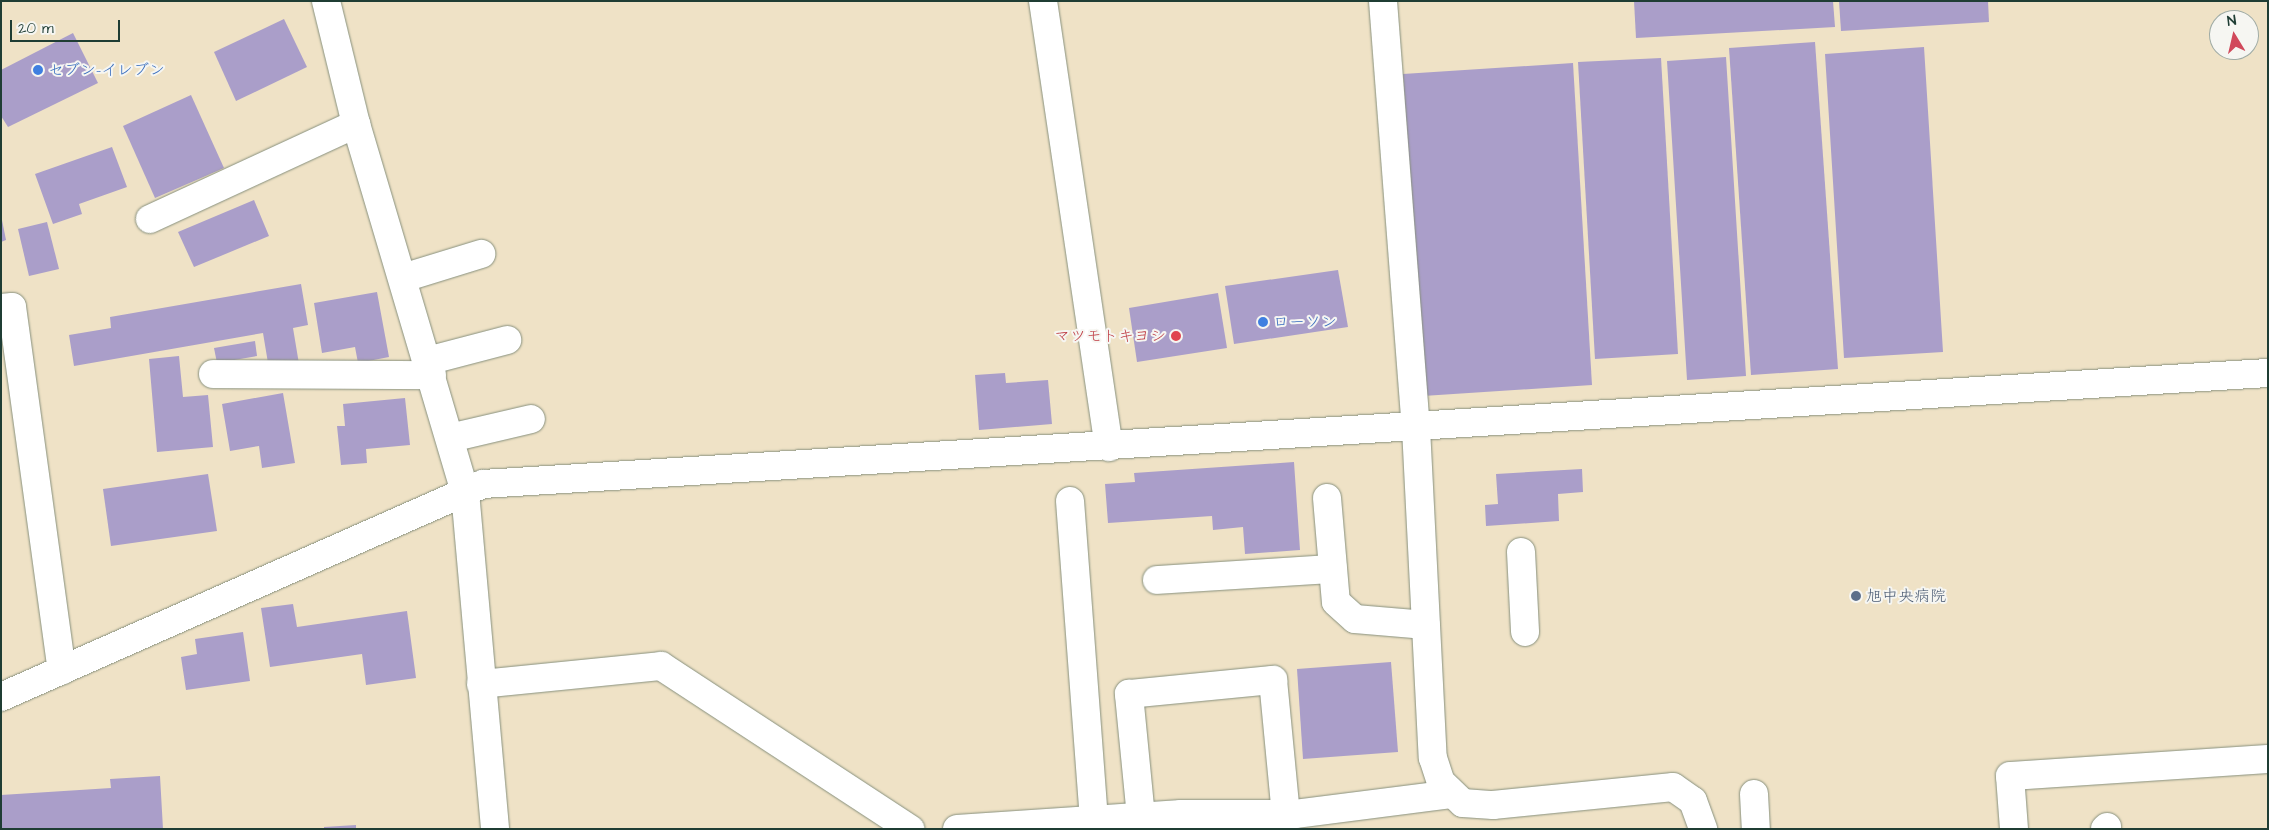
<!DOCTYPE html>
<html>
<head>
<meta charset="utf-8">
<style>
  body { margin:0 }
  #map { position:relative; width:2269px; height:830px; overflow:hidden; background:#efe2c6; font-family:"Architects Daughter","Klee One",sans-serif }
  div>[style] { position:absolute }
  .building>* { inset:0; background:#aa9ec9 }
  .roads { filter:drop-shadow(0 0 1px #87907d) drop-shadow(0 0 1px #87907d) }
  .minor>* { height:28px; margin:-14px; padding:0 14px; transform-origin:14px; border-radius:14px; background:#fff }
  .dots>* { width:14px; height:14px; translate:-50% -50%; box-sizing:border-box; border:2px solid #f6f6f2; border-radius:50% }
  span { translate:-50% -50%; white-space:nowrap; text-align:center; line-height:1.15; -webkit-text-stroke:4px #f6f6f2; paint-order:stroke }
  .shop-label { font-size:16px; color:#366cbe }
  .left { translate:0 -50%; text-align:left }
  .health-label { font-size:16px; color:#be3a42 }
  .right { translate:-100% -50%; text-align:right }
  .service-label { font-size:16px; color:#4e5e75 }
  .frame { position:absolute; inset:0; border:2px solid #1f3d34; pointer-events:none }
  .north { position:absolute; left:2209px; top:10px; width:50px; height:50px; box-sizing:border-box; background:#f6f6f2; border:1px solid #a0aca6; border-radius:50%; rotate:351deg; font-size:14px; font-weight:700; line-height:20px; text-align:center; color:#1f3d34 }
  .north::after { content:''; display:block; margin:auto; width:18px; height:22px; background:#d1495b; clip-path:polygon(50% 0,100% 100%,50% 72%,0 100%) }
  .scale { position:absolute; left:10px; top:20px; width:110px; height:22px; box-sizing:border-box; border:2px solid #1f3d34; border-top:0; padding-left:6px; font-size:15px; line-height:18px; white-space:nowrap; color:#1f3d34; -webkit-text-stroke:4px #f6f6f2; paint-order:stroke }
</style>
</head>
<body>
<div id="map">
  <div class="building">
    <i style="clip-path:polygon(1634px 1px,1833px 1px,1835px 27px,1636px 38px)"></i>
    <i style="clip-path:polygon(1839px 1px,1988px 1px,1989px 22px,1841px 31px)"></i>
    <i style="clip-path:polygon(284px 19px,307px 67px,236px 101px,214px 52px)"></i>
    <i style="clip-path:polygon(73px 33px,98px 83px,8px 127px,1px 116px,1px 70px)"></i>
    <i style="clip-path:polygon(1815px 42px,1838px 369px,1751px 375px,1729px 48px)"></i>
    <i style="clip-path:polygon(1924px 47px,1943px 352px,1844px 358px,1825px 54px)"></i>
    <i style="clip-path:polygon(1726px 57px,1746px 376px,1687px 380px,1667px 61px)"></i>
    <i style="clip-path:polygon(1661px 58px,1678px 354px,1595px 359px,1578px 62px)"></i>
    <i style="clip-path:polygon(1573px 63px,1592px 385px,1423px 396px,1403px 74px)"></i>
    <i style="clip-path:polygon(191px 95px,224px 168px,155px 198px,123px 126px)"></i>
    <i style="clip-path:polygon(112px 147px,127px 187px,79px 204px,82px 214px,53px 224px,35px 174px)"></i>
    <i style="clip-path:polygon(254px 200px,269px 236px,194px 267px,178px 232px)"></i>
    <i style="clip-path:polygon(2px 220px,6px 240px,1px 242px,1px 221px)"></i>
    <i style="clip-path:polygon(47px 222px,59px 269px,29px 276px,18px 229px)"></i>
    <i style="clip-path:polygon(1338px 270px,1348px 327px,1234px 344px,1225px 286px)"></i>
    <i style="clip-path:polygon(301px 284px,308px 325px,293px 328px,299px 364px,269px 369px,263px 333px,74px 366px,69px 335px,111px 328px,110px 317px)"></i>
    <i style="clip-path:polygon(377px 292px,389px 357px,358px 363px,355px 347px,322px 353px,314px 303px)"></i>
    <i style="clip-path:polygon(1218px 293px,1227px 348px,1137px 362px,1129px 308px)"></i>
    <i style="clip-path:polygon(255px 341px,257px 356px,217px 363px,214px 348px)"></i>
    <i style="clip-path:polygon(179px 356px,183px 397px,208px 395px,213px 447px,157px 452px,149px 359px)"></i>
    <i style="clip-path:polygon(1005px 373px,1006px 383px,1048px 380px,1052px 424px,979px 430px,975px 375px)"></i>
    <i style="clip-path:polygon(283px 393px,295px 463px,262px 468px,259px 446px,230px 451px,222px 404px)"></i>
    <i style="clip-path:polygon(405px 398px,410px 445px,366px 449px,367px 463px,341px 465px,337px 426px,345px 426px,343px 404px)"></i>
    <i style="clip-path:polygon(1294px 462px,1300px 550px,1245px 554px,1243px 527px,1213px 530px,1212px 516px,1108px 523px,1105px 484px,1135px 482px,1134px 473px)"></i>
    <i style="clip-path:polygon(1582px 469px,1583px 492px,1558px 494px,1559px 521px,1486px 526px,1485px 505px,1498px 504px,1496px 474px)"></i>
    <i style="clip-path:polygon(208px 474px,217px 531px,111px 546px,103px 489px)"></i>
    <i style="clip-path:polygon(293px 604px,297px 627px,407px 611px,416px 678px,366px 685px,362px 654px,270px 667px,261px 608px)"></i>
    <i style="clip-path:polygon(243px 632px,250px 681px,186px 690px,181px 657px,197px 654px,195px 639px)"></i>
    <i style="clip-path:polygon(1391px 662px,1398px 752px,1303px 759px,1297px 669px)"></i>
    <i style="clip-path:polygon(160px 776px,163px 829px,1px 829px,1px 795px,111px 788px,110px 779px)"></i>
    <i style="clip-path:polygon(356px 825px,356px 829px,324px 829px,324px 827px)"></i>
  </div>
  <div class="roads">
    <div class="minor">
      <i style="left:326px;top:1px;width:127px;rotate:76.3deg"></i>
      <i style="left:356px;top:124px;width:384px;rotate:73.5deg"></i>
      <i style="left:465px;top:492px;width:338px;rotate:84.9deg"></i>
      <i style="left:1043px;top:1px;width:451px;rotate:81.6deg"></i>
      <i style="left:1383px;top:1px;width:428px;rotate:85.6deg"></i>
      <i style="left:1416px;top:428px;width:330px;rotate:87.1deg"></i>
      <i style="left:1433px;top:758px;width:25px;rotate:72deg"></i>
      <i style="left:1441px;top:782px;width:30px;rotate:44deg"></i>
      <i style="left:1463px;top:803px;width:30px;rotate:4deg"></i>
      <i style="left:1493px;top:805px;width:181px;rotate:-5.7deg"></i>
      <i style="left:1673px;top:787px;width:24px;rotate:35deg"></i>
      <i style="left:1693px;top:801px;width:30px;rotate:70deg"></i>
      <i style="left:150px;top:219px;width:227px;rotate:-24.8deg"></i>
      <i style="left:403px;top:278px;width:82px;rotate:-17.1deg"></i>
      <i style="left:1px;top:308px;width:11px;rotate:-5deg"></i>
      <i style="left:12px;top:307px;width:367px;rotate:82.2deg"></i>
      <i style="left:427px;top:361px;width:83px;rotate:-14.7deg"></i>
      <i style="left:213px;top:374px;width:219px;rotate:0.3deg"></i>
      <i style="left:450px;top:438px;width:83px;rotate:-13.2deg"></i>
      <i style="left:1327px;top:498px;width:104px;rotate:85.1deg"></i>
      <i style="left:1336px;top:602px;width:25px;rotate:42deg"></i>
      <i style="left:1355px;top:619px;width:71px;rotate:4.8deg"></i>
      <i style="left:1070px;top:501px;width:320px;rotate:85.7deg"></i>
      <i style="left:1521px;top:552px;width:80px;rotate:87.1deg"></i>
      <i style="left:1157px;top:580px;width:176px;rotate:-3.6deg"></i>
      <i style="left:481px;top:684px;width:181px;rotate:-5.7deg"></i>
      <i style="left:661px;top:666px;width:298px;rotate:33.2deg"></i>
      <i style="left:1px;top:697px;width:527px;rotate:-23.84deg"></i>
      <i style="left:483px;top:484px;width:1788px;rotate:-3.56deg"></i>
      <i style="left:1754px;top:794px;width:35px;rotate:87deg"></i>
      <i style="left:1141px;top:817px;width:124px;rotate:-95.6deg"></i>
      <i style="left:1129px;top:694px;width:145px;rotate:-5.6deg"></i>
      <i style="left:1273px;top:680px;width:135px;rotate:84.5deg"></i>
      <i style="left:957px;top:829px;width:225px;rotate:-3.8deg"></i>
      <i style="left:1181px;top:814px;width:114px"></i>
      <i style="left:1295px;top:814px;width:157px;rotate:-7.3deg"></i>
      <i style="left:2014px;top:829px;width:53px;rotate:-94.3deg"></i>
      <i style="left:2010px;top:776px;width:259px;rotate:-3.8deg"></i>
      <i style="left:2105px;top:829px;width:3px;rotate:-45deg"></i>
    </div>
  </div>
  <div class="dots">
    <i style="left:38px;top:70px;background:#3f7fe0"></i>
    <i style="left:1263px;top:322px;background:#3f7fe0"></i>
    <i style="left:1176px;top:336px;background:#e0444e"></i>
    <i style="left:1856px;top:596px;background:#5c6f8a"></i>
  </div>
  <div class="shop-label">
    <span class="left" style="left:48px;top:70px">セブン-イレブン</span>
    <span class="left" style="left:1273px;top:322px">ローソン</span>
  </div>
  <div class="health-label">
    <span class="right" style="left:1166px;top:336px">マツモトキヨシ</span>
  </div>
  <div class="service-label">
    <span class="left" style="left:1866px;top:596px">旭中央病院</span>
  </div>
  <div class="frame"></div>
  <div class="north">N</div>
  <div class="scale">20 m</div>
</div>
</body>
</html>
